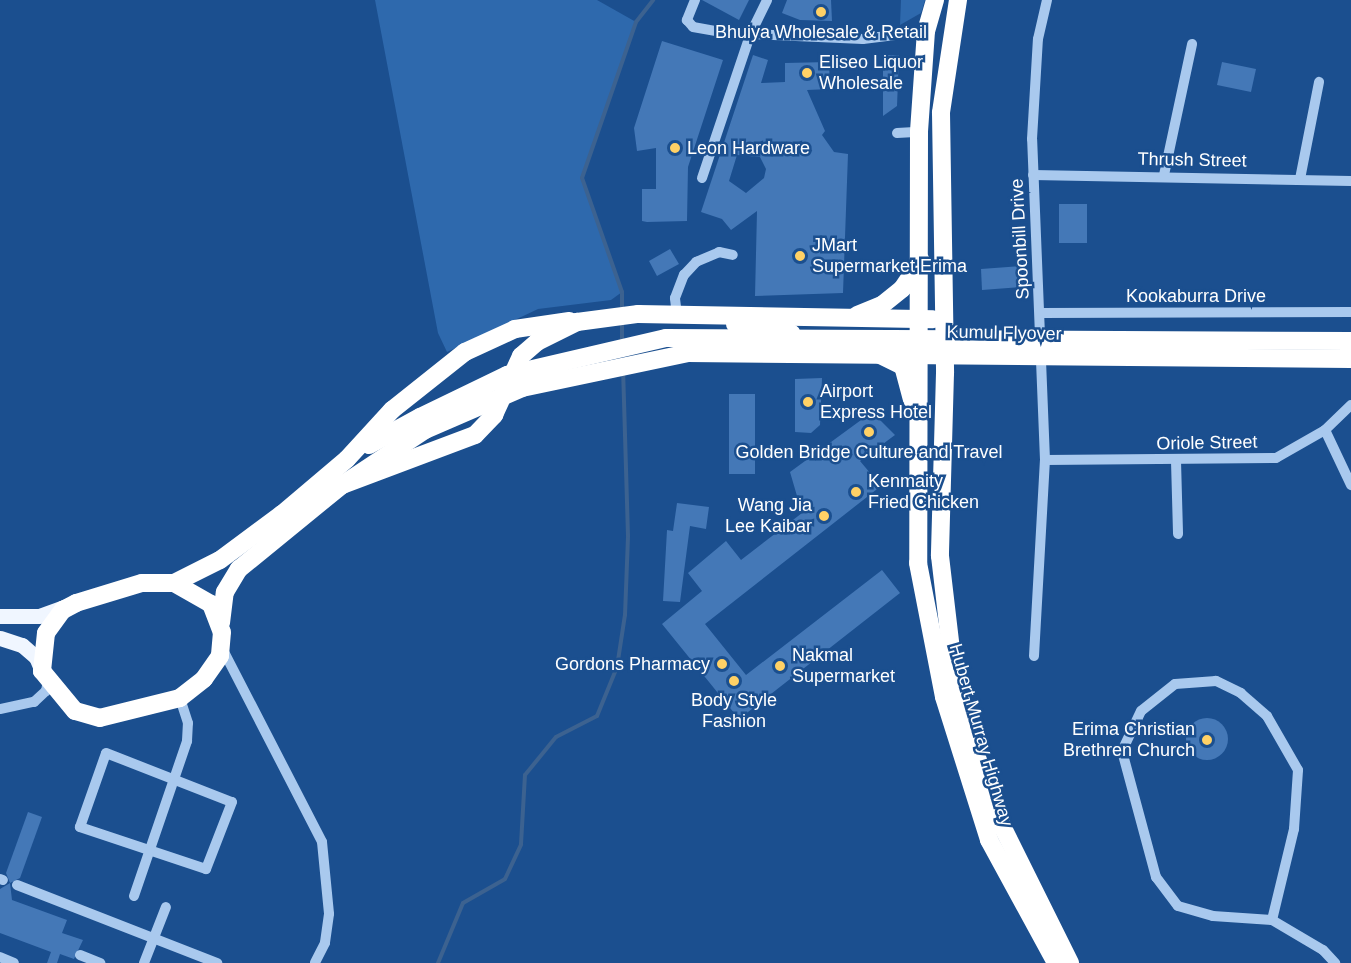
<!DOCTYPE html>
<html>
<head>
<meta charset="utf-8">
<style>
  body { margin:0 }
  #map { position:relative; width:1351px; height:963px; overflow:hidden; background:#1b4f8f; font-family:Arial,sans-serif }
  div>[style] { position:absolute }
  .green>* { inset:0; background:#2e69ad }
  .stream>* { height:4px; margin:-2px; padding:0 2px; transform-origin:2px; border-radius:2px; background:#3c6290 }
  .building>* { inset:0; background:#4478b7 }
  .round { border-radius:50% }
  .minor>* { height:10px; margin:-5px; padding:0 5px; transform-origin:5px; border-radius:5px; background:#a9c9ee }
  .major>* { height:15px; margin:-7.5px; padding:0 7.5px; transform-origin:7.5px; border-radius:7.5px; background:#f0f6ff }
  .highway>* { height:18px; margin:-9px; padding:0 9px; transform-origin:9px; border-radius:9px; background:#fff }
  .highway-bridge>* { height:18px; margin:-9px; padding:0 9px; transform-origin:9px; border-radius:9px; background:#fff }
  .dots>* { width:16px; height:16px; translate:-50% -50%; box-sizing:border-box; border:3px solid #1b4f8f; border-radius:50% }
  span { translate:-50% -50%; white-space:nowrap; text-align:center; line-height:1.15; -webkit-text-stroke:5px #1b4f8f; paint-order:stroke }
  .poi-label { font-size:18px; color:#fff }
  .left { translate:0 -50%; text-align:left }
  .right { translate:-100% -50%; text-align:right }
  .street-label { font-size:18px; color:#fff }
</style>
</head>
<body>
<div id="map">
  <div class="green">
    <i style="clip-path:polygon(375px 0,597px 0,636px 22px,582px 178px,622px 292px,611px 300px,538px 309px,447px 352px,438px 333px)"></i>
    <i style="clip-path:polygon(901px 0,925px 0,921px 13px,900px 25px)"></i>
  </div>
  <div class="stream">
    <i style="left:622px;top:310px;width:18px;rotate:-90deg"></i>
    <i style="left:622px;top:292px;width:121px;rotate:-109.3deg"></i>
    <i style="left:582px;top:178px;width:165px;rotate:-70.9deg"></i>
    <i style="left:636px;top:22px;width:28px;rotate:-52deg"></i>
    <i style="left:622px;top:321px;width:22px;rotate:90deg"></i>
    <i style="left:438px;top:963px;width:65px;rotate:-67.4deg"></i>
    <i style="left:463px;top:903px;width:48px;rotate:-29.7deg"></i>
    <i style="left:505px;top:879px;width:38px;rotate:-65deg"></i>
    <i style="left:521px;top:844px;width:69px;rotate:-86.7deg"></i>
    <i style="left:525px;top:775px;width:49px;rotate:-50.8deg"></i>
    <i style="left:556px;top:737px;width:46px;rotate:-27.1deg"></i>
    <i style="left:597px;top:716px;width:53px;rotate:-67.8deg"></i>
    <i style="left:617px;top:667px;width:53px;rotate:-81.3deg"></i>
    <i style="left:625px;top:615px;width:79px;rotate:-87.8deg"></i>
    <i style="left:628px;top:536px;width:164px;rotate:-91.7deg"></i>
  </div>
  <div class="building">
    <i style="clip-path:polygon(702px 0,749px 0,739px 20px)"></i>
    <i style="clip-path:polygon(787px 0,831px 0,832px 21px,800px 20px,782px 13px)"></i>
    <i style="clip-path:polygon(662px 41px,723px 60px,688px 167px,687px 221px,647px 222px,642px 221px,642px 189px,656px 189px,656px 148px,637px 151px,634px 128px)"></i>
    <i style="clip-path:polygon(evenodd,753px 55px,768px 60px,761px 83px,785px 82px,785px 63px,829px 62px,830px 89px,807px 90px,825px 131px,822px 135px,834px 152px,848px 154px,843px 293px,755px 296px,757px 211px,731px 230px,722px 219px,701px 212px,753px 55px,737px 155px,760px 157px,766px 169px,764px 178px,746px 193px,729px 181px,737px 155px)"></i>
    <i style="clip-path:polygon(883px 55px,899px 55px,897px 106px,883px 116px)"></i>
    <i style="clip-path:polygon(1222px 62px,1256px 69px,1251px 92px,1217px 85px)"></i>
    <i style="clip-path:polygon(1059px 204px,1087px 204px,1087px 243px,1059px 243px)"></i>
    <i style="clip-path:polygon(670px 249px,679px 264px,657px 276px,649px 261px)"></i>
    <i style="clip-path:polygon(1022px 266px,1023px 287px,982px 290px,981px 269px)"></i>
    <i style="clip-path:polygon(822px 378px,820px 425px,811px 433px,795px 432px,795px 379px)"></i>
    <i style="clip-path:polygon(729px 394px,755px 394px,755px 474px,729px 474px)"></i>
    <i style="clip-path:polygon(872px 412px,895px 435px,860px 461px,881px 486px,705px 624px,746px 675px,882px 570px,900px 593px,739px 719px,662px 624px,702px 591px,688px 573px,726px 541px,741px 560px,802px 513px,790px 472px)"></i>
    <i style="clip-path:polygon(677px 503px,709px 507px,706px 529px,690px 526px,680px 602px,663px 601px,667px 530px,673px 531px)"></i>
    <i class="round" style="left:1186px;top:718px;width:42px;height:42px"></i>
    <i style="clip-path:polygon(28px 812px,42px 817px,20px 878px,10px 883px,6px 873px)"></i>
    <i style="clip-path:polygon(10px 883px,12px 900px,67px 920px,62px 933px,83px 940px,74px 959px,60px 954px,57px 963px,47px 963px,51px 952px,0 933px,0 889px)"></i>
  </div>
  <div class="minor">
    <i style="left:695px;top:0;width:22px;rotate:112deg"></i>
    <i style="left:687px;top:20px;width:9px;rotate:49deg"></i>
    <i style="left:693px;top:27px;width:35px;rotate:10deg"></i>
    <i style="left:727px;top:33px;width:136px;rotate:2.5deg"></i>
    <i style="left:863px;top:39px;width:64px;rotate:-7.2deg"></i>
    <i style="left:897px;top:133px;width:22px;rotate:-3deg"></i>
    <i style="left:1033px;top:175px;width:318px;rotate:1.1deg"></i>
    <i style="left:1164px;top:175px;width:134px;rotate:-77.9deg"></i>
    <i style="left:702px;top:178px;width:151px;rotate:-71.4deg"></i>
    <i style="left:750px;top:35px;width:39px;rotate:-64deg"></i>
    <i style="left:1300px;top:179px;width:99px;rotate:-78.9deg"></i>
    <i style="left:1041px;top:313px;width:310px;rotate:-0.2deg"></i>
    <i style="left:677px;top:315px;width:17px;rotate:-97deg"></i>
    <i style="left:675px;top:298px;width:25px;rotate:-69deg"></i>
    <i style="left:684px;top:275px;width:18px;rotate:-47deg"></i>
    <i style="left:696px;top:262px;width:25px;rotate:-23deg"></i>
    <i style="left:719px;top:252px;width:14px;rotate:12deg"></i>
    <i style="left:1325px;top:430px;width:61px;rotate:64.7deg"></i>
    <i style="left:1045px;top:460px;width:231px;rotate:-0.5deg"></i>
    <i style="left:1276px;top:458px;width:56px;rotate:-29.7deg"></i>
    <i style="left:1325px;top:430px;width:36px;rotate:-44deg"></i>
    <i style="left:1176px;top:461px;width:73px;rotate:88.4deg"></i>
    <i style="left:222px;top:648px;width:218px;rotate:62.7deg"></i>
    <i style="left:322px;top:842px;width:72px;rotate:84.4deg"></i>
    <i style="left:329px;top:914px;width:29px;rotate:98deg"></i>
    <i style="left:325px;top:943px;width:22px;rotate:117deg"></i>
    <i style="left:1034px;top:656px;width:196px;rotate:-86.8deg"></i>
    <i style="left:1045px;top:460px;width:321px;rotate:-92.3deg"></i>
    <i style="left:1032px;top:139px;width:100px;rotate:-86.6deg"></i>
    <i style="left:1038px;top:39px;width:40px;rotate:-77deg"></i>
    <i style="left:0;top:709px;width:35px;rotate:-12deg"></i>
    <i style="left:34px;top:702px;width:16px;rotate:-43deg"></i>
    <i style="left:46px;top:691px;width:10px;rotate:-79deg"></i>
    <i style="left:106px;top:753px;width:135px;rotate:21.3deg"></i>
    <i style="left:232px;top:802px;width:72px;rotate:111.2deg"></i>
    <i style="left:206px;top:869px;width:133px;rotate:-161.6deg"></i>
    <i style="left:80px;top:827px;width:78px;rotate:-70.6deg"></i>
    <i style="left:0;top:879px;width:3px;rotate:18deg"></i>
    <i style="left:17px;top:885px;width:215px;rotate:21.3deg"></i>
    <i style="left:134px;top:896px;width:164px;rotate:-71.1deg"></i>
    <i style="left:187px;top:741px;width:18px;rotate:-87deg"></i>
    <i style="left:188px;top:723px;width:26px;rotate:-108deg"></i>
    <i style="left:1272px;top:920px;width:94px;rotate:-76.4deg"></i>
    <i style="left:1294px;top:829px;width:59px;rotate:-86.1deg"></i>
    <i style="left:1298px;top:770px;width:62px;rotate:-119.9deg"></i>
    <i style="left:1267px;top:716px;width:35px;rotate:-139deg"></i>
    <i style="left:1241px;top:693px;width:28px;rotate:-154deg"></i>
    <i style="left:1216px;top:681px;width:41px;rotate:175.8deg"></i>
    <i style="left:1175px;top:684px;width:43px;rotate:141.5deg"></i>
    <i style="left:1141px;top:711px;width:44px;rotate:115.4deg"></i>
    <i style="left:1122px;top:751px;width:131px;rotate:74.9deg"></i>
    <i style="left:1156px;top:877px;width:36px;rotate:53deg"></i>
    <i style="left:1178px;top:906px;width:36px;rotate:16deg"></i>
    <i style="left:1213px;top:916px;width:59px;rotate:3.9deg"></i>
    <i style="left:1272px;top:920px;width:59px;rotate:30.5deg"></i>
    <i style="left:1323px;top:950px;width:18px;rotate:47deg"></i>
    <i style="left:80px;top:955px;width:22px;rotate:22deg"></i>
    <i style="left:0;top:957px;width:15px;rotate:23deg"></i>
    <i style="left:144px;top:963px;width:60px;rotate:-68.6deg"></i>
  </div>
  <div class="major">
    <i style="left:0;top:616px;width:39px"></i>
    <i style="left:39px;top:616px;width:33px;rotate:-20deg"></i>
    <i style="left:0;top:638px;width:23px;rotate:18deg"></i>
    <i style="left:22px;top:645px;width:18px;rotate:41deg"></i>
    <i style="left:36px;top:657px;width:15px;rotate:67deg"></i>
  </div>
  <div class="highway">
    <i style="left:935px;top:0;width:32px;rotate:106deg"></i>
    <i style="left:926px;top:31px;width:101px;rotate:94deg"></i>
    <i style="left:919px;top:132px;width:431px;rotate:90.1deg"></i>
    <i style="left:918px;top:563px;width:136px;rotate:79deg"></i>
    <i style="left:944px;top:697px;width:150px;rotate:72.5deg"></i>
    <i style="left:989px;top:840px;width:140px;rotate:61.4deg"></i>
    <i style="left:958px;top:0;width:114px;rotate:98.6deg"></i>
    <i style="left:941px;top:113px;width:260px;rotate:89.1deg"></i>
    <i style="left:945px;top:373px;width:183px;rotate:91.6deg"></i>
    <i style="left:940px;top:556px;width:120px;rotate:83.3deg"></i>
    <i style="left:954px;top:675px;width:80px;rotate:74.7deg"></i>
    <i style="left:975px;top:752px;width:79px;rotate:70deg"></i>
    <i style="left:1002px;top:826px;width:153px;rotate:63.6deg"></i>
    <i style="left:857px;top:315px;width:27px;rotate:-22deg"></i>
    <i style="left:882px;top:305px;width:26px;rotate:-39deg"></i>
    <i style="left:902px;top:289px;width:34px;rotate:-56deg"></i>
    <i style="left:735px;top:324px;width:57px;rotate:9.1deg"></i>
    <i style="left:876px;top:353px;width:30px;rotate:26deg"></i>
    <i style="left:903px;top:366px;width:35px;rotate:75deg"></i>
    <i style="left:369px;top:445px;width:58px;rotate:-28.8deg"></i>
    <i style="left:342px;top:485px;width:142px;rotate:-20.6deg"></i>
    <i style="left:475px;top:435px;width:28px;rotate:-46deg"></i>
    <i style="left:494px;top:415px;width:65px;rotate:-65.4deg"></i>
    <i style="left:521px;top:356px;width:21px;rotate:-41deg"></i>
    <i style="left:537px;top:342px;width:45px;rotate:-26.6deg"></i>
    <i style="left:577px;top:322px;width:62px;rotate:-7.5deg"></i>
    <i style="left:638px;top:314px;width:295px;rotate:1deg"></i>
    <i style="left:142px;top:583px;width:32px"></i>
    <i style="left:174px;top:583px;width:43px;rotate:29.6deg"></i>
    <i style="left:211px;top:604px;width:30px;rotate:69deg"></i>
    <i style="left:222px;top:632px;width:24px;rotate:95deg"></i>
    <i style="left:220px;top:656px;width:28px;rotate:125deg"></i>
    <i style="left:204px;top:679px;width:31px;rotate:142deg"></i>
    <i style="left:180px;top:698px;width:82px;rotate:166deg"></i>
    <i style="left:100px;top:718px;width:26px;rotate:-164deg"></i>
    <i style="left:75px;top:711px;width:52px;rotate:-129.5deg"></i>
    <i style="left:42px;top:671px;width:38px;rotate:-84deg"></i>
    <i style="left:46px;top:633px;width:29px;rotate:-54deg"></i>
    <i style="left:63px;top:610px;width:15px;rotate:-28deg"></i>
    <i style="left:76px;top:603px;width:69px;rotate:-16.9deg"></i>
    <i style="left:174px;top:583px;width:51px;rotate:-26.6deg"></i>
    <i style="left:220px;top:560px;width:77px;rotate:-36.6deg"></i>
    <i style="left:282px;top:514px;width:85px;rotate:-40.2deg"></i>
    <i style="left:347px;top:459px;width:67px;rotate:-47.4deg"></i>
    <i style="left:392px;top:410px;width:93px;rotate:-38.5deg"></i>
    <i style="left:465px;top:352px;width:55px;rotate:-24.7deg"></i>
    <i style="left:515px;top:329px;width:55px;rotate:-8.4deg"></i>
    <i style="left:221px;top:623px;width:31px;rotate:-83deg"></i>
    <i style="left:225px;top:592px;width:27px;rotate:-59deg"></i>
    <i style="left:239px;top:569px;width:133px;rotate:-39.2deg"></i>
    <i style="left:342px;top:485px;width:100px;rotate:-33.5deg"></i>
  </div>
  <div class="highway-bridge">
    <i style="left:420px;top:417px;width:97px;rotate:-25.8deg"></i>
    <i style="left:507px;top:375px;width:163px;rotate:-13.1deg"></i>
    <i style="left:666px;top:338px;width:685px;rotate:0.25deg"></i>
    <i style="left:425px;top:430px;width:106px;rotate:-23.4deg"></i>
    <i style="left:522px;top:388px;width:170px;rotate:-11.9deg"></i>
    <i style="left:688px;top:353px;width:663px;rotate:0.52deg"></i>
  </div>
  <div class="dots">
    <i style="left:821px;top:12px;background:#ffd166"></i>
    <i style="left:807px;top:73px;background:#ffd166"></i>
    <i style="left:675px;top:148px;background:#ffd166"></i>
    <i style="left:800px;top:256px;background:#ffd166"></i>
    <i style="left:808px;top:402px;background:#ffd166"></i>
    <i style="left:869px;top:432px;background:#ffd166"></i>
    <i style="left:856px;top:492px;background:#ffd166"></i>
    <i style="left:824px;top:516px;background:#ffd166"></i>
    <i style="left:722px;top:664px;background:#ffd166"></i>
    <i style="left:780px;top:666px;background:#ffd166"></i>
    <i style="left:734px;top:681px;background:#ffd166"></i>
    <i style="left:1207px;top:740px;background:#ffd166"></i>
  </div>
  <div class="poi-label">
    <span style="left:821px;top:32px">Bhuiya Wholesale &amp; Retail</span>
    <span class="left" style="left:819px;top:73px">Eliseo Liquor<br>Wholesale</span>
    <span class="left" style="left:687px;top:148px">Leon Hardware</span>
    <span class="left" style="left:812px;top:256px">JMart<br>Supermarket Erima</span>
    <span class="left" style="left:820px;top:402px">Airport<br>Express Hotel</span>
    <span style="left:869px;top:452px">Golden Bridge Culture and Travel</span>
    <span class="left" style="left:868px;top:492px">Kenmaity<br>Fried Chicken</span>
    <span class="right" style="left:812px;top:516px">Wang Jia<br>Lee Kaibar</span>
    <span class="left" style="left:792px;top:666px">Nakmal<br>Supermarket</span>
    <span class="right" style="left:710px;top:664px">Gordons Pharmacy</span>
    <span style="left:734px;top:711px">Body Style<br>Fashion</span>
    <span class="right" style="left:1195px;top:740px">Erima Christian<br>Brethren Church</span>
  </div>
  <div class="street-label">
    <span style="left:1192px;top:160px;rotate:1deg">Thrush Street</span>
    <span style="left:1020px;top:239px;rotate:-93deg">Spoonbill Drive</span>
    <span style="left:1196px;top:296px">Kookaburra Drive</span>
    <span style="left:1004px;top:333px;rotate:1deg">Kumul Flyover</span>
    <span style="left:1207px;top:443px;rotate:-1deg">Oriole Street</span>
    <span style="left:981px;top:735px;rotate:74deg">Hubert Murray Highway</span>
  </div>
</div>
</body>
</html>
